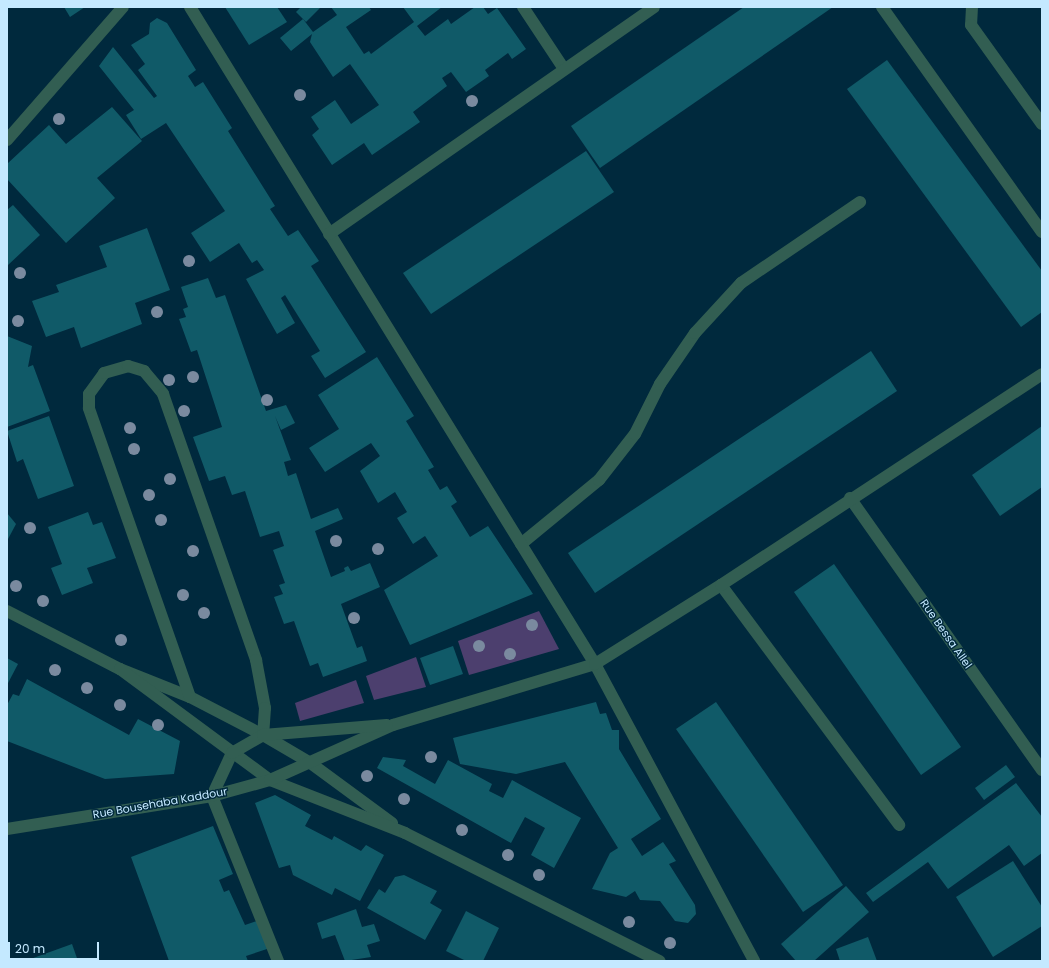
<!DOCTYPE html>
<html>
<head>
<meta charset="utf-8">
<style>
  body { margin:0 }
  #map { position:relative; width:1049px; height:968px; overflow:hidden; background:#00293d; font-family:Poppins,sans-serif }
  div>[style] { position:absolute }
  .green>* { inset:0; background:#4c3f6e }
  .building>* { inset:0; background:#105a68 }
  .lane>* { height:12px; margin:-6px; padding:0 6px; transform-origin:6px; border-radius:6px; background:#325e52 }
  .street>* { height:12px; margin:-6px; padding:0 6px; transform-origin:6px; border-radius:6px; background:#325e52 }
  .trees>* { width:12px; height:12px; margin:-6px; border-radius:50%; background:#7a8a9f }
  span { translate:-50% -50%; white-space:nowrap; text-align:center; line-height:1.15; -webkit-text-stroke:3px #00293d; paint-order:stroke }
  .street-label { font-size:11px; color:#c4e9ff }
  .frame { position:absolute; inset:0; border:8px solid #c4e9ff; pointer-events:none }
  .scale { position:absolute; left:8px; top:942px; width:91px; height:18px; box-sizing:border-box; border:2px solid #c4e9ff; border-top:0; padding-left:5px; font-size:12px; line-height:14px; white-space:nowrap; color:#c4e9ff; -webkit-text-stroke:3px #00293d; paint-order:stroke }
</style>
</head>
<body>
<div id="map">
  <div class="green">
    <i style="clip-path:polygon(539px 611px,559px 649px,469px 675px,458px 641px)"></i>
    <i style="clip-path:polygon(416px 657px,426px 687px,374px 700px,366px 676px)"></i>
    <i style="clip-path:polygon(356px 680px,364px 703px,300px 721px,295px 703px)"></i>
  </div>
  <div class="building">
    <i style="clip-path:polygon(64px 7px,85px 7px,70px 17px)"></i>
    <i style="clip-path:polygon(225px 7px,277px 7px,287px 22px,249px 45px)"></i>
    <i style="clip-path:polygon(301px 7px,319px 7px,320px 8px,306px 22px,296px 12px)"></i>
    <i style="clip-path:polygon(331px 7px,369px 7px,371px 10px,346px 27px,364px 54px,369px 51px,371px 54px,414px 22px,403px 7px,442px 7px,417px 26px,425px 36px,448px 19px,451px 24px,475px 7px,483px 7px,488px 14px,497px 8px,526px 49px,512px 59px,508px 53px,485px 70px,489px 76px,466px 92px,451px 72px,442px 78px,447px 86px,413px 112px,420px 122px,372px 155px,364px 143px,332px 165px,312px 135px,319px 129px,311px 117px,335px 100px,351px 124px,379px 105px,350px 64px,333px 77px,310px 42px,312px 34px,291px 51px,280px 38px,303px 19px,313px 32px,337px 15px)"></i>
    <i style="clip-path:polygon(744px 7px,833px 7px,600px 168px,571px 126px)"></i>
    <i style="clip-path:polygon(157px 18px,167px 23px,196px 70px,188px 76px,195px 87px,203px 82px,232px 128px,228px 131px,275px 206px,270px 209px,288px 236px,298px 230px,319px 261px,311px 266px,366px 352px,325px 378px,311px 356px,320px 351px,285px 295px,281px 298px,295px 323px,277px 334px,246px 279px,264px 270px,257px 260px,252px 263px,239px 243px,210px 262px,191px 233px,225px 211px,166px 123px,141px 139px,126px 115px,134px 110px,99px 66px,113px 47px,154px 98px,157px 96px,138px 70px,145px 64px,131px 45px,149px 34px,150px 23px)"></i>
    <i style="clip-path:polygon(887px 60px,1042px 271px,1042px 312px,1021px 327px,847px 89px)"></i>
    <i style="clip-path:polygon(112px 107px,142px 141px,97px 178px,115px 198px,66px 243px,7px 179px,7px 164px,49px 125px,66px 144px)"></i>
    <i style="clip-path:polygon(586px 151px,614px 192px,431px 314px,403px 273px)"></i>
    <i style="clip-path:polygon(13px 205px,40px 235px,7px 266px,7px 210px)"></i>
    <i style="clip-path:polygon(147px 228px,170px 290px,135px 303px,142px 324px,81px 348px,74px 327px,46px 337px,32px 301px,59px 292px,56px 285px,107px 267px,99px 246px)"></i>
    <i style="clip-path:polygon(208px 278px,216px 298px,225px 295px,266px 411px,286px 405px,295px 423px,281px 430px,275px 416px,291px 460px,284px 462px,288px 476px,296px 473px,311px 519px,338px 508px,343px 519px,315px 531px,331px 577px,345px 571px,344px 568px,348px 566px,351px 571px,370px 563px,380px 587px,341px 604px,357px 648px,362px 646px,367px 661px,323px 677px,318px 663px,310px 666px,294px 621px,284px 624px,274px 597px,283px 594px,279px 585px,285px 583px,273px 550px,284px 546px,279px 531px,260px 537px,245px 491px,232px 495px,225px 476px,209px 481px,193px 437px,222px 427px,197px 350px,191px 352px,179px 319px,186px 317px,183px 309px,188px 307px,181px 287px)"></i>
    <i style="clip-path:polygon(7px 336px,32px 346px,28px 367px,33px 365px,50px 411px,7px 427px)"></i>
    <i style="clip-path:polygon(871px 351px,897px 391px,595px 593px,568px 553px)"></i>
    <i style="clip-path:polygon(377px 357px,414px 416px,406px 421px,434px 467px,428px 470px,440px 490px,447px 486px,457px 502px,451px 506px,470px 537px,488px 526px,533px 594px,410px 645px,384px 590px,438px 556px,425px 536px,413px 544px,397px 518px,407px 512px,395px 492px,378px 503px,360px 471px,380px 456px,371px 443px,325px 472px,309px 448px,339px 429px,318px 395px)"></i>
    <i style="clip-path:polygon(49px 416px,74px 486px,38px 499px,23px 459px,17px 462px,7px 431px)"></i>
    <i style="clip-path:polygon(1042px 426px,1042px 487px,1000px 516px,972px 475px)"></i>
    <i style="clip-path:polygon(88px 512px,93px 525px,102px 522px,116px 558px,87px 568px,93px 583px,62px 595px,51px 568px,62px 564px,48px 527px)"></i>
    <i style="clip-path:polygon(7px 513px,16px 524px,7px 541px)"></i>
    <i style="clip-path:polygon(834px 564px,961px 747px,921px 775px,794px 592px)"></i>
    <i style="clip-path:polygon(453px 646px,463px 674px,430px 685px,420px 658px)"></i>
    <i style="clip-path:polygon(7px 658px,18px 664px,7px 685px)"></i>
    <i style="clip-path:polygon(27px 679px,129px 735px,138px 719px,180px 741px,174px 774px,105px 779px,7px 741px,7px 705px,13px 694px,19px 696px)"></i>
    <i style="clip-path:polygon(596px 702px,600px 714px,606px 713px,612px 730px,619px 730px,619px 749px,661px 819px,631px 839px,642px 856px,663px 842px,676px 861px,669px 864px,695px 905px,696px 914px,688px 923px,675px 921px,660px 901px,640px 900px,635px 891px,626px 897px,592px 889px,610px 853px,618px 848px,565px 762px,516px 774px,460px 764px,453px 738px)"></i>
    <i style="clip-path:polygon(716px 702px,843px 885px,803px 912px,676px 729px)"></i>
    <i style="clip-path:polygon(383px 757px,406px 760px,403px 766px,435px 784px,448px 760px,492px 784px,489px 791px,503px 798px,512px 780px,581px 818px,554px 868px,531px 855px,545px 828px,525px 817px,511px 843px,377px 768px)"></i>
    <i style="clip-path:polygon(1006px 765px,1015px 777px,984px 800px,975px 788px)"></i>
    <i style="clip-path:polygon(1016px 783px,1042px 817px,1042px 853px,1024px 866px,1009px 845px,948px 889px,928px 862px,873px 902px,866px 893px)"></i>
    <i style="clip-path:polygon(275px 795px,311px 815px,305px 826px,332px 840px,334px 836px,361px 851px,366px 845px,384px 855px,360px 901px,335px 888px,332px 895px,293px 875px,290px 865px,279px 868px,255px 803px)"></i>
    <i style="clip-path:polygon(213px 826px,233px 874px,219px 880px,224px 892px,229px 890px,245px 925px,260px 920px,270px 948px,246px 956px,248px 961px,169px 961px,131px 857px)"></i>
    <i style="clip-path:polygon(1013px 861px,1042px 907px,1042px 926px,993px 957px,956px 897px)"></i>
    <i style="clip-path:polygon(404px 875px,437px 891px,430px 903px,442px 910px,425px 940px,367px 908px,379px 889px,385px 893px,395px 877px)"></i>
    <i style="clip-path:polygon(846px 886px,869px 912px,814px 961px,796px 961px,781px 944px)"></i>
    <i style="clip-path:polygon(356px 909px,362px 927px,374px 924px,380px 941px,367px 945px,371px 957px,345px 961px,335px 935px,322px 939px,317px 923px)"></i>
    <i style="clip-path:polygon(466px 911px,499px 928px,483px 961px,466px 961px,446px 951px)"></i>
    <i style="clip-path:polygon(868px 937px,877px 961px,840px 961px,836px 949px)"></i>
    <i style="clip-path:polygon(72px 944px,78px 961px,25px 961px)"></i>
  </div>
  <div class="lane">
    <i style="left:972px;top:7px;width:18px;rotate:93deg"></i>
    <i style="left:971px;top:25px;width:122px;rotate:54.4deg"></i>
    <i style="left:521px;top:544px;width:101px;rotate:-39.4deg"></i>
    <i style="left:599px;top:480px;width:58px;rotate:-52deg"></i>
    <i style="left:635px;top:434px;width:56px;rotate:-63.4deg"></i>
    <i style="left:660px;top:384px;width:62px;rotate:-55.5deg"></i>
    <i style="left:695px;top:333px;width:68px;rotate:-47.4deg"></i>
    <i style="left:741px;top:283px;width:144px;rotate:-34.2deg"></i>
  </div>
  <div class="street">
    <i style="left:190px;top:7px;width:772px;rotate:58.35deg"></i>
    <i style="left:595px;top:664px;width:337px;rotate:61.8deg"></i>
    <i style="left:523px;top:7px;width:74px;rotate:56.5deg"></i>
    <i style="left:882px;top:7px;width:276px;rotate:54.6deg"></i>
    <i style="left:7px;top:140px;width:176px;rotate:-48.9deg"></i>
    <i style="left:329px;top:234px;width:396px;rotate:-34.9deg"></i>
    <i style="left:850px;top:498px;width:333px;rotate:54.8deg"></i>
    <i style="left:721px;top:585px;width:299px;rotate:53.4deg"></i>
    <i style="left:7px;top:611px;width:127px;rotate:27.2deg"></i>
    <i style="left:120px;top:669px;width:75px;rotate:21.8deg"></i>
    <i style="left:190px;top:697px;width:82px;rotate:27.5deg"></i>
    <i style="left:263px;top:735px;width:53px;rotate:30.4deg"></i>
    <i style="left:309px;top:762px;width:103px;rotate:36.3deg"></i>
    <i style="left:120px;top:669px;width:187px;rotate:36.5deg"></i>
    <i style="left:270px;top:780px;width:145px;rotate:21.4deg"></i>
    <i style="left:405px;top:833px;width:285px;rotate:26.7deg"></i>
    <i style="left:190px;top:697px;width:306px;rotate:-109.3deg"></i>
    <i style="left:89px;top:408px;width:14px;rotate:-90deg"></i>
    <i style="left:89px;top:394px;width:26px;rotate:-54deg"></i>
    <i style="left:104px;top:373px;width:25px;rotate:-16deg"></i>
    <i style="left:128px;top:366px;width:17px;rotate:17deg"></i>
    <i style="left:144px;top:371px;width:30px;rotate:50deg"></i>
    <i style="left:163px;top:394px;width:282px;rotate:70.7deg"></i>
    <i style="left:256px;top:660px;width:49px;rotate:79.4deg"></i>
    <i style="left:265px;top:708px;width:27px;rotate:94deg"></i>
    <i style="left:7px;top:829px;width:208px;rotate:-9.1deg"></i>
    <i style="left:212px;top:796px;width:60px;rotate:-15.4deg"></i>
    <i style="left:270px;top:780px;width:135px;rotate:-24.1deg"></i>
    <i style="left:393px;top:725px;width:211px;rotate:-16.8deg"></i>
    <i style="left:595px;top:664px;width:149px;rotate:-32.1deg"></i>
    <i style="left:721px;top:585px;width:384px;rotate:-33.3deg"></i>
    <i style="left:278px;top:961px;width:178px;rotate:-111.8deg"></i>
    <i style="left:212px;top:796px;width:47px;rotate:-65.1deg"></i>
    <i style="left:232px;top:753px;width:36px;rotate:-30deg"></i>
    <i style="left:263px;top:735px;width:124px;rotate:-4.6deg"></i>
  </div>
  <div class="trees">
    <i style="left:300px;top:95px"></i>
    <i style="left:472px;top:101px"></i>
    <i style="left:59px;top:119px"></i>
    <i style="left:189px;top:261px"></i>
    <i style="left:20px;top:273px"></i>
    <i style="left:157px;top:312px"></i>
    <i style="left:18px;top:321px"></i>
    <i style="left:193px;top:377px"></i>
    <i style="left:169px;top:380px"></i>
    <i style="left:267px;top:400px"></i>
    <i style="left:184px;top:411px"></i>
    <i style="left:130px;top:428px"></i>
    <i style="left:134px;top:449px"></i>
    <i style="left:170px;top:479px"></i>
    <i style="left:149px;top:495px"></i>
    <i style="left:161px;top:520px"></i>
    <i style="left:30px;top:528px"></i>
    <i style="left:336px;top:541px"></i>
    <i style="left:378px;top:549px"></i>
    <i style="left:193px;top:551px"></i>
    <i style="left:16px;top:586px"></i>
    <i style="left:183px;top:595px"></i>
    <i style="left:43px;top:601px"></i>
    <i style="left:204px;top:613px"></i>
    <i style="left:354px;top:618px"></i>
    <i style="left:532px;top:625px"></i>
    <i style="left:121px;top:640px"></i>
    <i style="left:479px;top:646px"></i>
    <i style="left:510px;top:654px"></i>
    <i style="left:55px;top:670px"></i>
    <i style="left:87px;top:688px"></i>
    <i style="left:120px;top:705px"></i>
    <i style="left:158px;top:725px"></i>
    <i style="left:431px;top:757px"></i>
    <i style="left:367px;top:776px"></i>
    <i style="left:404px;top:799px"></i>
    <i style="left:462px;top:830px"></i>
    <i style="left:508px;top:855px"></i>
    <i style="left:539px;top:875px"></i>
    <i style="left:629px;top:922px"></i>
    <i style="left:670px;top:943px"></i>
  </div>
  <div class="street-label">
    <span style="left:946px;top:634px;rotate:55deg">Rue Bessa Allel</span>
    <span style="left:160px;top:803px;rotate:-10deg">Rue Bousehaba Kaddour</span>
  </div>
  <div class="frame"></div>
  <div class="scale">20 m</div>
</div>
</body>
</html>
